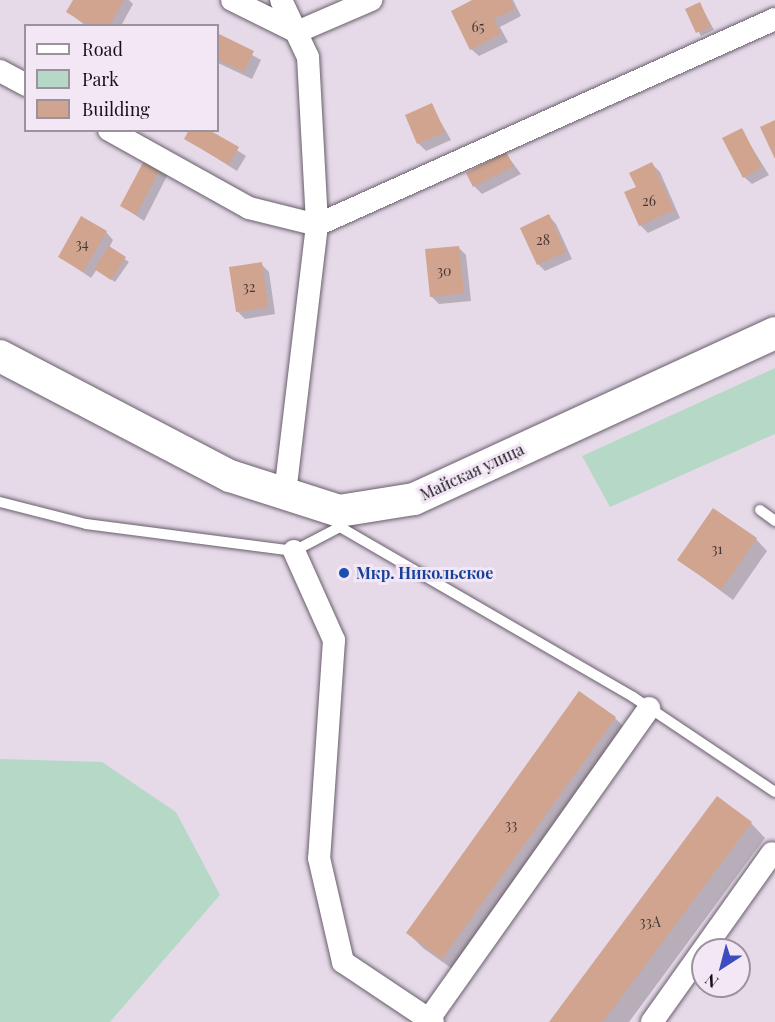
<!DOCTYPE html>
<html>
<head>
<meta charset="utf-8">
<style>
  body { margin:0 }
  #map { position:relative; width:775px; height:1022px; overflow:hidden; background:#e6dae9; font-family:"Playfair Display",serif }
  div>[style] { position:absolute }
  .green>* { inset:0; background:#b6d9c7 }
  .shadow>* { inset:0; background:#0003 }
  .building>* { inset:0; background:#d0a48f }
  .roads { filter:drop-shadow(0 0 2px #695e6b) drop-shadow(0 0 2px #695e6b) }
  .lane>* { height:10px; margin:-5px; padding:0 5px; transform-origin:5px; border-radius:5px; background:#fff }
  .street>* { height:22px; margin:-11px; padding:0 11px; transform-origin:11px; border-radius:11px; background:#fff }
  .secondary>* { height:32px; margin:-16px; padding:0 16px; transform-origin:16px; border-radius:16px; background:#fff }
  .dots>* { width:16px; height:16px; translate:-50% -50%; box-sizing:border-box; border:3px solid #f3e7f6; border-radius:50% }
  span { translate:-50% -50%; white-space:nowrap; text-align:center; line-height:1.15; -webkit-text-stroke:6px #f3e7f6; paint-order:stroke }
  .number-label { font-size:14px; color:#443635 }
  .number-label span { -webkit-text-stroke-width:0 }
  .street-label { font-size:16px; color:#161217 }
  .transit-label { font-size:16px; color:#164399; font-weight:700 }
  .left { translate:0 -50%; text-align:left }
  .legend { position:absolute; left:24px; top:24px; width:195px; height:108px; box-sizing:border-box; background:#f3e7f6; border:2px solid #9b929d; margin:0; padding:8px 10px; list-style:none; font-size:18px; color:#161217 }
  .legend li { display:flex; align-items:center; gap:12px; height:30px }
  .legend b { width:30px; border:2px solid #9b929d }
  .north { position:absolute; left:691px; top:938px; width:60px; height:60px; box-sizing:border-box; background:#f3e7f6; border:2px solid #9b929d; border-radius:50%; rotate:216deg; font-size:16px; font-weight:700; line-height:24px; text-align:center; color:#161217 }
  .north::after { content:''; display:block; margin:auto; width:21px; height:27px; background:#3d4dc0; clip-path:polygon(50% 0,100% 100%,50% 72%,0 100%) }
</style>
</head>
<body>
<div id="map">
  <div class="green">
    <i style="clip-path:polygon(775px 368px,775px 434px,610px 507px,582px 456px)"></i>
    <i style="clip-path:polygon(0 759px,102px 762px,176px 812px,220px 895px,110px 1022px,0 1022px)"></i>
  </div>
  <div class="shadow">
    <i style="clip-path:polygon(75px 0,129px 0,133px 4px,121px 26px,86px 26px,68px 12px)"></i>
    <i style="clip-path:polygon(476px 0,513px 0,521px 16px,500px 27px,508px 42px,479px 56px,471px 49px)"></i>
    <i style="clip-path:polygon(700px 4px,714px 30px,701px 36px,687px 10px)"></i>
    <i style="clip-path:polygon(219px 36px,261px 60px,252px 79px,218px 63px)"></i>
    <i style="clip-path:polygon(431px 105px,451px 140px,426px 151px,418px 143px)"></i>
    <i style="clip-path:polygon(206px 130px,246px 156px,237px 171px,186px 139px)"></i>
    <i style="clip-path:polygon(741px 130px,769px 175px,752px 184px,744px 177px)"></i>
    <i style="clip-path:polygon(506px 154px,521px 174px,482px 194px,474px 186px)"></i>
    <i style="clip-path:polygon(652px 164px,660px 172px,680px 218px,648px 233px,640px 225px,638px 187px)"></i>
    <i style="clip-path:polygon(161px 166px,168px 174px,144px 221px,122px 206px)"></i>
    <i style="clip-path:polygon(549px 216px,556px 224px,572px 259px,545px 271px,538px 264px)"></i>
    <i style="clip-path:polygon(106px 232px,113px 240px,109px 248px,129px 262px,115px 282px,97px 269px,91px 278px,60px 257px)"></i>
    <i style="clip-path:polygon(458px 247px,466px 255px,471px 301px,439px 304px,432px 297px)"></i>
    <i style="clip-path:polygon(261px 264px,269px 272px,275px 314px,245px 319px,237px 311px)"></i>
    <i style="clip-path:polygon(756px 539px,767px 551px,733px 600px,679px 560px)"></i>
    <i style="clip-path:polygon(615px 718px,630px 733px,458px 973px,423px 948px,408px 933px)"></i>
    <i style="clip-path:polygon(751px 823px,765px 838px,629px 1022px,551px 1022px)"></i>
  </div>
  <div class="building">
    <i style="clip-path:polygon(73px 0,124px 0,109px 26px,89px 26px,66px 12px)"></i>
    <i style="clip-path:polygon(472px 0,511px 0,515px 9px,494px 19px,501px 34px,470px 50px,451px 11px)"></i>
    <i style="clip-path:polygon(700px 2px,711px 27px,696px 33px,685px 9px)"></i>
    <i style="clip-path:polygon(219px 34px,254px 51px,244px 72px,218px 60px)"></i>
    <i style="clip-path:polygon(432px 103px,445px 132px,417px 144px,405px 115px)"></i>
    <i style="clip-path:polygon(775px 120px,775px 159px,760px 127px)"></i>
    <i style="clip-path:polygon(742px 128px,762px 167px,743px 178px,722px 138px)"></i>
    <i style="clip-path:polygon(189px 130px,209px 130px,239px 147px,229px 165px,184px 139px)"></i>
    <i style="clip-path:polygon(506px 152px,514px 166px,473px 187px,466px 173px)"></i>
    <i style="clip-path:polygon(146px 157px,162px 165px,136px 215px,120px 206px)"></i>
    <i style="clip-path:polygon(652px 162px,674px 210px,639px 226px,624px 192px,636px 187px,629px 173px)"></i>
    <i style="clip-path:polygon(549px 214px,566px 252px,537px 265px,520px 228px)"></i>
    <i style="clip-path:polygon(81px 216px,107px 231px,83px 272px,58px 257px)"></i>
    <i style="clip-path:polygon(109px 246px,126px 257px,111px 280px,94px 269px)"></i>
    <i style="clip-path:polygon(459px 246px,464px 293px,430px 297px,425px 249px)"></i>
    <i style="clip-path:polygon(262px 262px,268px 307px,236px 312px,229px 267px)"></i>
    <i style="clip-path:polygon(713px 508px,757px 538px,721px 590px,677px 560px)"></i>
    <i style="clip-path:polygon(579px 691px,616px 717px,442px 959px,406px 933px)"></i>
    <i style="clip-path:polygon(717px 796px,752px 822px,603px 1022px,549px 1022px)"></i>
  </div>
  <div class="roads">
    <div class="lane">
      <i style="left:0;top:502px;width:89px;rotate:14.3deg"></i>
      <i style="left:86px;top:524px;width:210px;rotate:7.4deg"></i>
      <i style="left:294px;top:551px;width:52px;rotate:-27.6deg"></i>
      <i style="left:760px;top:510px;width:19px;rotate:36deg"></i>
      <i style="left:340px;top:527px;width:339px;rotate:30.1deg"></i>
      <i style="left:633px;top:697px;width:171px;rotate:33.8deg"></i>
    </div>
    <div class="street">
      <i style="left:232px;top:0;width:72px;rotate:26.2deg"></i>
      <i style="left:297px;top:32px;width:81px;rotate:-23.4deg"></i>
      <i style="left:281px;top:0;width:63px;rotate:64.7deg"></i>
      <i style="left:308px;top:57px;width:168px;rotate:86.9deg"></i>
      <i style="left:317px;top:225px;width:272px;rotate:96.8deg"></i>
      <i style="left:0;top:71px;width:30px;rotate:28deg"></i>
      <i style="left:109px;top:130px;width:160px;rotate:29.1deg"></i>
      <i style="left:249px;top:208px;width:70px;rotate:14deg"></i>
      <i style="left:317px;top:225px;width:502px;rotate:-24.22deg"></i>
      <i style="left:294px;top:551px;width:98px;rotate:65.8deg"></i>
      <i style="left:334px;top:640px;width:219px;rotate:93.9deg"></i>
      <i style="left:319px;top:858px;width:107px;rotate:77deg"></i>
      <i style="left:343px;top:962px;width:108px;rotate:33.7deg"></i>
      <i style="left:429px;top:1019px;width:381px;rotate:-54.7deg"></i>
      <i style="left:652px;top:1022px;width:207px;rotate:-54.6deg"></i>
    </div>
    <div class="secondary">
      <i style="left:0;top:356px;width:259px;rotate:27.6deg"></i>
      <i style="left:230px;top:476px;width:114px;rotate:17.8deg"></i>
      <i style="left:339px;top:511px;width:76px;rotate:-9.1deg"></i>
      <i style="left:414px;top:499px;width:397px;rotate:-24.7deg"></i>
    </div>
  </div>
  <div class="dots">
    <i style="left:344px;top:573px;background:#1a4fb4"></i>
  </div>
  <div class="number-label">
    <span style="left:478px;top:27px">65</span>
    <span style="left:649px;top:201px">26</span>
    <span style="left:543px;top:240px">28</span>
    <span style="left:82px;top:244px">34</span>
    <span style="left:444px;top:271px">30</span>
    <span style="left:249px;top:287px">32</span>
    <span style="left:717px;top:549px">31</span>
    <span style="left:511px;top:825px">33</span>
    <span style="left:650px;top:922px">33А</span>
  </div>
  <div class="street-label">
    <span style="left:472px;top:472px;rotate:-25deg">Майская улица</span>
  </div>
  <div class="transit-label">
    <span class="left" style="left:356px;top:573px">Мкр. Никольское</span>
  </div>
  <ul class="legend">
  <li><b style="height:8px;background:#fff"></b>Road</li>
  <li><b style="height:16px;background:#b6d9c7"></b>Park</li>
  <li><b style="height:16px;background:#d0a48f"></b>Building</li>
  </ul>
  <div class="north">N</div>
</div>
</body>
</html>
